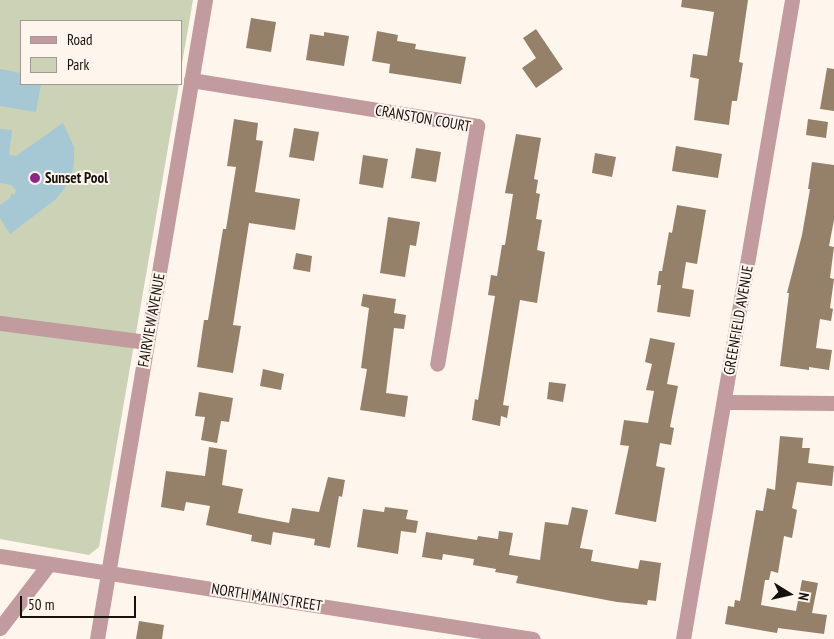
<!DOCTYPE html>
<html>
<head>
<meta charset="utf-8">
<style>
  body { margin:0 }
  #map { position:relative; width:834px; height:639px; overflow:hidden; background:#fef6ed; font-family:"PT Sans Narrow",sans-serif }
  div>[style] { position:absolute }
  .green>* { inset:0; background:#cbd2b6 }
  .water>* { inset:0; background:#a5c8d4 }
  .building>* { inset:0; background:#95806a }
  .minor>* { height:15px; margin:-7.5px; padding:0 7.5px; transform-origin:7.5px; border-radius:7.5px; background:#c19b9d }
  .dots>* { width:14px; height:14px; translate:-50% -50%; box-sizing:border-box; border:2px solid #fef6ed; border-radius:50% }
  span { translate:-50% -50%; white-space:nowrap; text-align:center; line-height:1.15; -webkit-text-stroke:4px #fef6ed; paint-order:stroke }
  .street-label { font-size:15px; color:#15110e }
  .poi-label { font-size:15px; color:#15110e; font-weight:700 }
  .left { translate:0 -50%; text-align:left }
  .legend { position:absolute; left:20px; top:20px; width:162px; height:65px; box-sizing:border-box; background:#fef6ed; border:1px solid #a19a94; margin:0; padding:6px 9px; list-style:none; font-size:15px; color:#15110e }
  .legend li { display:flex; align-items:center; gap:10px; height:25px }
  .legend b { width:25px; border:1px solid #a19a94 }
  .north { position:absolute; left:764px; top:569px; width:50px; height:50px; -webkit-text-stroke:4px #fef6ed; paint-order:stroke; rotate:100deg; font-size:14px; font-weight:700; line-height:20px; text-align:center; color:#15110e }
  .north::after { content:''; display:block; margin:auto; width:18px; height:22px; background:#15110e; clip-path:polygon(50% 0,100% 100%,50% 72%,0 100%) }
  .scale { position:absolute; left:20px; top:596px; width:116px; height:22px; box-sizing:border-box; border:2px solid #15110e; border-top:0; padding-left:6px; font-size:15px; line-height:18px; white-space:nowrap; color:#15110e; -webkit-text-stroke:4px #fef6ed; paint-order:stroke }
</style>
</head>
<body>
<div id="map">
  <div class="green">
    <i style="clip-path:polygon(0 0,193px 0,181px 69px,181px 21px,21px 21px,21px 84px,179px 84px,99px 547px,89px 555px,0 539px)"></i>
  </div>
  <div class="water">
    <i style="clip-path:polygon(0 69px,21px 73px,21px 84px,41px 84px,36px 112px,0 106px)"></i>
    <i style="clip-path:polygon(63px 123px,74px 147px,74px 164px,69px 182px,56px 199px,10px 234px,0 218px,0 205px,10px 198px,11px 194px,15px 194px,16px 190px,11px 185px,0 183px,0 129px,12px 130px,9px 155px,16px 156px)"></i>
  </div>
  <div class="building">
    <i style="clip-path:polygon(682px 0,748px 0,739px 62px,743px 63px,737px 101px,732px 101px,729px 125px,694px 120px,699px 79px,690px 77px,693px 54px,707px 56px,714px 12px,681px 7px)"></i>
    <i style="clip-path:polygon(251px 18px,276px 22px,271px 52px,246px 48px)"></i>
    <i style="clip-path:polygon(536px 29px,563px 69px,536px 88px,522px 68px,536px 58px,523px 38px)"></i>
    <i style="clip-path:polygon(377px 31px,398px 35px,397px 41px,416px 44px,415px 49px,466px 57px,461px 84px,389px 73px,390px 64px,372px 61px)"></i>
    <i style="clip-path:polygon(324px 32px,349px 36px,344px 66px,306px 60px,310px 34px,324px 36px)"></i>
    <i style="clip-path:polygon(827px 68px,834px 69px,834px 111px,820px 109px)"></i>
    <i style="clip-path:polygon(234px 119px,258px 123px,256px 140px,263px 141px,255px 192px,300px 199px,295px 230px,249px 223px,233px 325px,241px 326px,233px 373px,197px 367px,204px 320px,208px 320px,223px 229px,226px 229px,236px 167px,227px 166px)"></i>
    <i style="clip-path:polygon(808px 119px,828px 122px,826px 138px,806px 135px)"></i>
    <i style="clip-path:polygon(294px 128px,319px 132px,314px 161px,289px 157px)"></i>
    <i style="clip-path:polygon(516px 134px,541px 138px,534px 179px,538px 180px,536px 193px,540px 194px,536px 219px,542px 220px,537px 250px,545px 252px,537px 303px,520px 300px,503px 405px,509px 406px,507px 418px,501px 416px,500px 426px,472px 420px,475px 399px,478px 400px,495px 296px,488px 295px,491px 275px,497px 276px,502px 245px,505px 245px,513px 194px,505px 193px)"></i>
    <i style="clip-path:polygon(676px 146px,722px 154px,718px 178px,672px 171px)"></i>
    <i style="clip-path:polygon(416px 148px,441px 152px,436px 182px,411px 178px)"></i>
    <i style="clip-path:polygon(595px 153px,616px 157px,612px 177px,592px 173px)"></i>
    <i style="clip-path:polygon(363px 155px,388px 159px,383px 188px,359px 184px)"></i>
    <i style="clip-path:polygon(812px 162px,834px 165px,834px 220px,829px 246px,834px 247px,830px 278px,834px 279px,830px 308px,833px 309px,831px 321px,820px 319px,816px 348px,832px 350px,829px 370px,809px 367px,809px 370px,780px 366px,789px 293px,787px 293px,802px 235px,810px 189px,808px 189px)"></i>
    <i style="clip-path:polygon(677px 205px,706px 210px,697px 264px,686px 262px,682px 288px,694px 290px,690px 317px,657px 312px,661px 285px,657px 285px,659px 271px,662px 271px,669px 232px,672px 233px)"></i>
    <i style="clip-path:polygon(388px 217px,420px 222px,416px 246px,410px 245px,405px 277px,380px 273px)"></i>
    <i style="clip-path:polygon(296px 253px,312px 256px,310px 272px,293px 269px)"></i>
    <i style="clip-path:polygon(363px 294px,396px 299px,394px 313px,406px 315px,404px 329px,394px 328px,386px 393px,408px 396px,405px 417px,360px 410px,367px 369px,361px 368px,369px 308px,361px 306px)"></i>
    <i style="clip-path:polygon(650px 338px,675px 343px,667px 384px,678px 386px,670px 427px,674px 428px,671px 445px,660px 443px,656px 466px,665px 468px,656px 522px,615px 514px,629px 446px,620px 445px,624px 420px,648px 423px,654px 391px,646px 390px,652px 364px,645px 362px)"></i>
    <i style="clip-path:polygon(263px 369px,284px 374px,281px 390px,260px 386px)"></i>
    <i style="clip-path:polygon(549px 382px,566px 384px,563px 402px,547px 399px)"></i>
    <i style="clip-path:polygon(199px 392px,233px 398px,229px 422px,221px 421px,217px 443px,201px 440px,205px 417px,195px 416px)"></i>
    <i style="clip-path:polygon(780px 436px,803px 438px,802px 448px,810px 448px,808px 463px,834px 466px,832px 486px,797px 482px,792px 508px,797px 510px,792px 538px,784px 536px,778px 573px,771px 571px,769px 580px,765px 580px,761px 605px,796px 611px,802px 580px,818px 583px,812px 613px,827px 615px,824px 634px,778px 628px,777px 633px,725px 624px,728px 606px,734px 607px,735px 600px,740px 601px,756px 510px,763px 511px,767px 488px,775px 490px)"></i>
    <i style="clip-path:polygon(209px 447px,227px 450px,222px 485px,243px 489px,238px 513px,289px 523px,292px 508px,319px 512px,328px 477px,345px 480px,342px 497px,339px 496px,330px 548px,314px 545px,315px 539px,273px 532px,271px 545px,251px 541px,252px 535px,206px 525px,210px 506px,186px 502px,184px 511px,161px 507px,166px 471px,205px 476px)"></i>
    <i style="clip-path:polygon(385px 507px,408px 510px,406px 519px,418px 521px,416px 533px,401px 531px,398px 554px,357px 547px,363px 509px,384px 512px)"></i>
    <i style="clip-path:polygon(572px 507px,588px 510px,580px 548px,593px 550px,591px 561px,638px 569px,640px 560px,661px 563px,656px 601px,648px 600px,647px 605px,617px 602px,516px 583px,518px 576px,495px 572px,496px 569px,473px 565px,474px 559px,443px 554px,442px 560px,422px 557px,426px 532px,477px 540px,478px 536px,498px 539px,499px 531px,513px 533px,509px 555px,540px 560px,545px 522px,568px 525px)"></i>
    <i style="clip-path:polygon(139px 621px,164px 625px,162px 639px,136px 639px)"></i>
  </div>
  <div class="minor">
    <i style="left:191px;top:80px;width:290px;rotate:9.1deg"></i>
    <i style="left:477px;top:126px;width:241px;rotate:99.5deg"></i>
    <i style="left:0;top:323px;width:148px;rotate:7.4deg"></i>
    <i style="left:724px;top:402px;width:110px;rotate:0.5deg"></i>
    <i style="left:0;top:556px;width:539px;rotate:8.85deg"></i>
    <i style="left:0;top:628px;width:81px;rotate:-52.6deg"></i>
    <i style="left:97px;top:639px;width:648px;rotate:-80.41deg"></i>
    <i style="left:683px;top:639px;width:648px;rotate:-80.32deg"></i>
  </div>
  <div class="dots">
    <i style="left:35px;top:178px;background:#902488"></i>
  </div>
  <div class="street-label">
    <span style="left:423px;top:118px;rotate:10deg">CRANSTON COURT</span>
    <span style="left:151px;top:320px;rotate:-80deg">FAIRVIEW AVENUE</span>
    <span style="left:738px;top:320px;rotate:-80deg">GREENFIELD AVENUE</span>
    <span style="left:267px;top:597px;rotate:9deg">NORTH MAIN STREET</span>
  </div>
  <div class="poi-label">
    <span class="left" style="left:45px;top:178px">Sunset Pool</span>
  </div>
  <ul class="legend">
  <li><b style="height:6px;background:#c19b9d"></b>Road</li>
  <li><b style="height:14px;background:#cbd2b6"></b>Park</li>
  </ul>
  <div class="north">N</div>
  <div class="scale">50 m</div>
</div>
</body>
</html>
